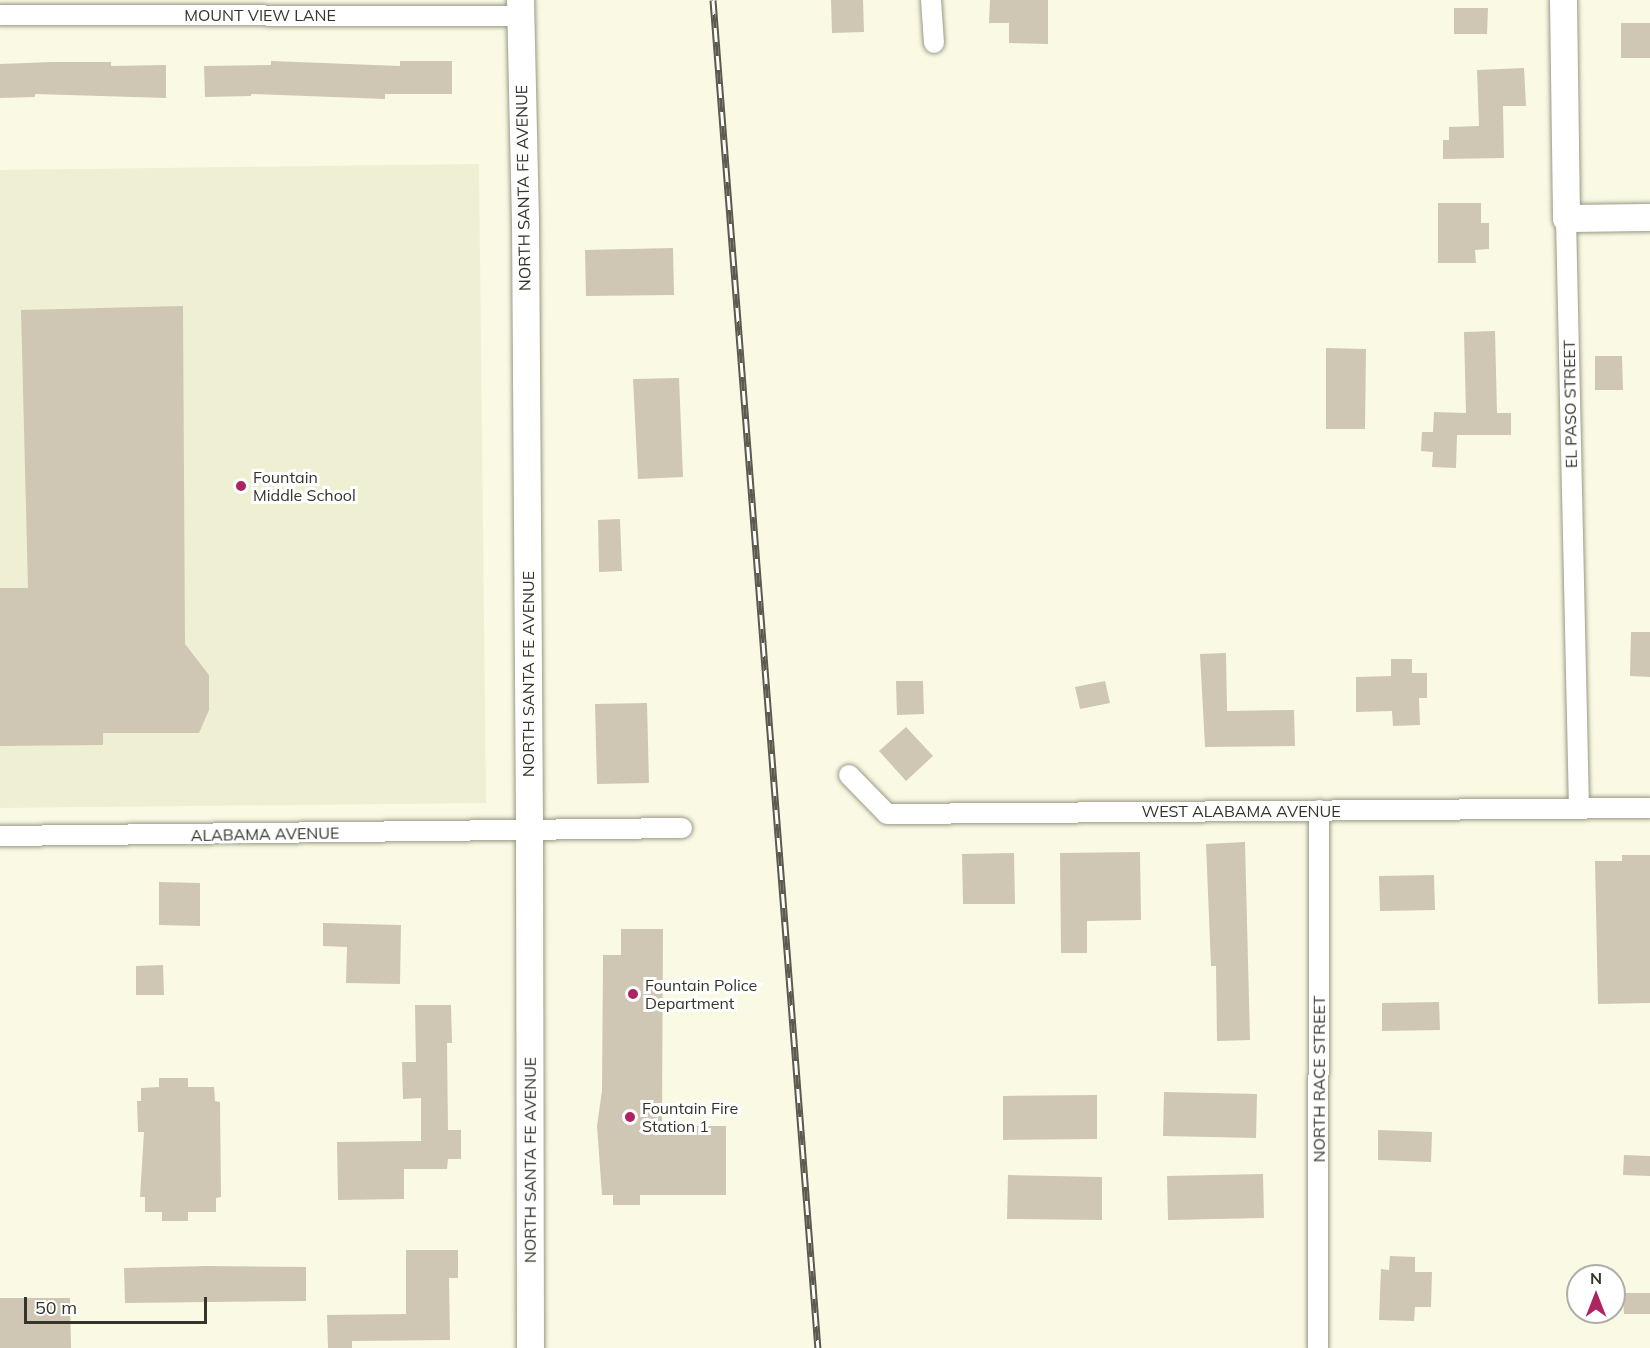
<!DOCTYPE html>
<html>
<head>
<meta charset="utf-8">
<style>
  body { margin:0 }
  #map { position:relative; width:1650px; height:1348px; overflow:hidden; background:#fafae4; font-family:Mulish,sans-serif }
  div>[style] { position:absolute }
  .built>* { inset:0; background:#efefd3 }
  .building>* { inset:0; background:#cfc6b3 }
  .roads { filter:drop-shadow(0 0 2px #999985) drop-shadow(0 0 2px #999985) }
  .street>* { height:20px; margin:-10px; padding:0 10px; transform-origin:10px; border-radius:10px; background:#fff }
  .secondary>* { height:27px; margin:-13.5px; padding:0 13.5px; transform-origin:13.5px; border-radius:13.5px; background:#fff }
  .rail>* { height:7px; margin-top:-3.5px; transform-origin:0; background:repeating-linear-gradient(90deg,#fff 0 14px,#5a5a4e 0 28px); box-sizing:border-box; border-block:2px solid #5a5a4e }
  .dots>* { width:16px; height:16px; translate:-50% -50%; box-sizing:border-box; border:3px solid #fff; border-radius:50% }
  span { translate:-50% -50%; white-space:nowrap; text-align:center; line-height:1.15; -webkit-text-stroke:6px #fff; paint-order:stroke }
  .street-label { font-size:16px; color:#34342b }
  .poi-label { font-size:16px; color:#34342b }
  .left { translate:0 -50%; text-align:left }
  .north { position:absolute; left:1566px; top:1264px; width:60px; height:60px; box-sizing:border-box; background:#fff; border:2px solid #aeaeaa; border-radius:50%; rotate:0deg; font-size:16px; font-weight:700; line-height:24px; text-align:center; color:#34342b }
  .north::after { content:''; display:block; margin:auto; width:21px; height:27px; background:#ae2361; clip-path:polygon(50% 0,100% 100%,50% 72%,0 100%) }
  .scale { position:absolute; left:24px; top:1297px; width:183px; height:27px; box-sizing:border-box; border:3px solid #34342b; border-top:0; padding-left:8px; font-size:18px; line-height:21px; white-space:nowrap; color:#34342b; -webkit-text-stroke:4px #fff; paint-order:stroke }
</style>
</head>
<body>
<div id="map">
  <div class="built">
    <i style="clip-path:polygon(479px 164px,486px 803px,0 808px,0 170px)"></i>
  </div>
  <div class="building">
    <i style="clip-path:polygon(831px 0,863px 0,864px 32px,832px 33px)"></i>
    <i style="clip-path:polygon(990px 0,1048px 0,1048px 44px,1009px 43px,1009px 23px,989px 23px)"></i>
    <i style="clip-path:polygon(1454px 8px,1488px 8px,1487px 34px,1454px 34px)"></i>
    <i style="clip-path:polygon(1621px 23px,1650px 23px,1650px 58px,1621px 58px)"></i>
    <i style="clip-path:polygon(271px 61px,400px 66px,400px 61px,452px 61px,452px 94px,385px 94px,385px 99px,251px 94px,251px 96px,205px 97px,204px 66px,271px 65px)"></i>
    <i style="clip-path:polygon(52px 62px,111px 62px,111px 66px,166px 65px,166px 98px,35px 94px,35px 97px,0 98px,0 64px)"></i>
    <i style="clip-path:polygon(1524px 68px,1526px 106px,1503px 106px,1504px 158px,1443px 159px,1443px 140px,1449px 140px,1449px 127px,1479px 126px,1477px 70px)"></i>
    <i style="clip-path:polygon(1438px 203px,1481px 203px,1481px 223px,1489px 223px,1489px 249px,1475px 250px,1476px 263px,1438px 263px)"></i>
    <i style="clip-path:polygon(673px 248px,674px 295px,586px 296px,585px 250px)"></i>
    <i style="clip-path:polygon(183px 306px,185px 644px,209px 675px,209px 710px,199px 733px,103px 733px,103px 745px,0 746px,0 588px,28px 588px,21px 310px)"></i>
    <i style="clip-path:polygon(1495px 331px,1497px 413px,1511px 413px,1511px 435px,1457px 435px,1456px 468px,1432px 467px,1433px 452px,1421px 451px,1422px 432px,1433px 432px,1434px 412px,1466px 413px,1464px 332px)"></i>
    <i style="clip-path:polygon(1326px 348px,1366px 349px,1365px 429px,1326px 429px)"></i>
    <i style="clip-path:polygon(1595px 356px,1622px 356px,1623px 390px,1595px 390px)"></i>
    <i style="clip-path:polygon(679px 378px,683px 477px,638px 479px,633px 379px)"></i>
    <i style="clip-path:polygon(620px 519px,622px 571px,599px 572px,598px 520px)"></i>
    <i style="clip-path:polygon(1631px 632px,1650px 632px,1650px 677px,1630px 676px)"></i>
    <i style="clip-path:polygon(1226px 653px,1227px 711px,1294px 710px,1295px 746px,1205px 747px,1200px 654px)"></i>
    <i style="clip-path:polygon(1391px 659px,1412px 659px,1412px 673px,1427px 673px,1427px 698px,1419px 698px,1420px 725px,1393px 726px,1392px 711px,1356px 712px,1356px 677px,1391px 676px)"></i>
    <i style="clip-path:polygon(896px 681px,923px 681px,924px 714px,897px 715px)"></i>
    <i style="clip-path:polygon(1105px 681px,1110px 703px,1080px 709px,1075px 687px)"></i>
    <i style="clip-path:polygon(647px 703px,649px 783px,597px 784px,595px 704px)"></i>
    <i style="clip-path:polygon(906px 727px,933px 756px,906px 781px,879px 751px)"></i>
    <i style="clip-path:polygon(1245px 842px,1250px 1040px,1217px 1041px,1216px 966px,1211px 966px,1206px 844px)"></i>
    <i style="clip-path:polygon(1140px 852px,1141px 920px,1087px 921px,1087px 953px,1061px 953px,1060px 853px)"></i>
    <i style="clip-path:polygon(1014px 853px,1015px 904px,963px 904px,962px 854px)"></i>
    <i style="clip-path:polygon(1622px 855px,1650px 855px,1650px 1003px,1598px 1004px,1595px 861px,1622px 861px)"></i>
    <i style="clip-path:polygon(1434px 875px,1435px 910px,1380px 911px,1379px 876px)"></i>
    <i style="clip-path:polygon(159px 882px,200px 883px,200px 926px,159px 925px)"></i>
    <i style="clip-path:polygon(323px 923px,401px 925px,400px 984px,346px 983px,347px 947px,323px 946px)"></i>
    <i style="clip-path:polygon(621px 929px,663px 929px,662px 1126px,726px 1126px,726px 1195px,640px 1195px,640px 1205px,613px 1205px,613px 1195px,602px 1195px,597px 1126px,602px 1091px,603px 955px,621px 955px)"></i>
    <i style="clip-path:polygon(163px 965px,164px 995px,136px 995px,136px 966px)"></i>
    <i style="clip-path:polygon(1439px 1002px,1440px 1030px,1382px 1031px,1382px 1003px)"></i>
    <i style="clip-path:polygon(415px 1005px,451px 1005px,452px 1043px,447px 1043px,448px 1130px,461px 1130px,461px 1159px,448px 1159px,447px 1169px,404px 1169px,404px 1199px,338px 1200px,337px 1142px,421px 1141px,421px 1098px,403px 1099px,402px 1062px,416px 1062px)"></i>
    <i style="clip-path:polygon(159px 1078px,188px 1078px,188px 1087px,214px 1087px,215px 1101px,220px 1102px,221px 1197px,216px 1198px,216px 1212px,188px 1212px,188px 1221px,162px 1221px,162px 1212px,145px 1212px,145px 1197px,140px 1197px,144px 1132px,138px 1132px,137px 1101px,141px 1101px,141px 1088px,159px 1087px)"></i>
    <i style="clip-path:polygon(1164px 1092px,1257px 1094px,1256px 1138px,1163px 1136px)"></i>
    <i style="clip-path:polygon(1097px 1095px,1097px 1139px,1003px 1140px,1003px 1096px)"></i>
    <i style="clip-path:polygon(1378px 1130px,1432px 1132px,1431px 1162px,1378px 1160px)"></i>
    <i style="clip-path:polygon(1624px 1155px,1650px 1156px,1650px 1176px,1623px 1175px)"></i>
    <i style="clip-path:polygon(1263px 1174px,1264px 1218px,1168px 1220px,1167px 1176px)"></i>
    <i style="clip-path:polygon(1008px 1175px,1102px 1177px,1102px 1220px,1007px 1219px)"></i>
    <i style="clip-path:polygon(406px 1250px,458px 1250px,458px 1278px,449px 1278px,450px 1340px,352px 1341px,352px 1348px,328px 1348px,327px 1315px,406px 1314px)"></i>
    <i style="clip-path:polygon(1390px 1256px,1415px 1257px,1415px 1272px,1432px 1272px,1431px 1307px,1415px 1307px,1414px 1321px,1379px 1320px,1381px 1269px,1389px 1270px)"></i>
    <i style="clip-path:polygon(207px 1266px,306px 1267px,306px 1301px,125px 1303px,124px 1268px)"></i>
    <i style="clip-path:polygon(1623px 1293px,1650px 1293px,1650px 1314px,1624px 1314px)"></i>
    <i style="clip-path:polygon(0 1298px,70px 1298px,71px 1348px,0 1348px)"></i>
  </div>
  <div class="roads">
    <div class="street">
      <i style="left:931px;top:0;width:43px;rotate:86deg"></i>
      <i style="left:0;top:15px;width:520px;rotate:0.11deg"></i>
      <i style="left:1566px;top:218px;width:591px;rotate:88.74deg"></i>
      <i style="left:849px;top:775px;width:54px;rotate:45.7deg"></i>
      <i style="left:887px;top:814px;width:763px;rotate:-0.45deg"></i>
      <i style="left:0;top:836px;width:682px;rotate:-0.67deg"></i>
      <i style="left:1318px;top:1348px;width:538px;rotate:-89.89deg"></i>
    </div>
    <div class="secondary">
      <i style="left:520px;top:0;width:220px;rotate:88.7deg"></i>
      <i style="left:525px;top:220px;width:611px;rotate:89.62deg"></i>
      <i style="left:529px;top:831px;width:517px;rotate:89.89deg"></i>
      <i style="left:1563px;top:0;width:218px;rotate:89.2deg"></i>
      <i style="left:1566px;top:218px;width:84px;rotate:-0.7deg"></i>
    </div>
  </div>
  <div class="rail">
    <i style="left:713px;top:0;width:1352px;rotate:85.55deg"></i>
  </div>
  <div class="dots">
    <i style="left:241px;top:486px;background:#ae2361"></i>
    <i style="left:633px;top:994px;background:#ae2361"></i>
    <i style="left:630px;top:1117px;background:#ae2361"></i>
  </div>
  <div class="street-label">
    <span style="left:260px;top:15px">MOUNT VIEW LANE</span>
    <span style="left:523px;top:188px;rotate:-91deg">NORTH SANTA FE AVENUE</span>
    <span style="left:1570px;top:404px;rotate:-91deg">EL PASO STREET</span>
    <span style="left:528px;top:674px;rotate:-90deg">NORTH SANTA FE AVENUE</span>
    <span style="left:1241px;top:811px">WEST ALABAMA AVENUE</span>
    <span style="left:265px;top:834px;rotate:-1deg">ALABAMA AVENUE</span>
    <span style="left:1319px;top:1079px;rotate:-90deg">NORTH RACE STREET</span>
    <span style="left:530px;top:1160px;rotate:-90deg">NORTH SANTA FE AVENUE</span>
  </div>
  <div class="poi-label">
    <span class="left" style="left:253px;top:486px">Fountain<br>Middle School</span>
    <span class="left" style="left:645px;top:994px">Fountain Police<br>Department</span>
    <span class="left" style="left:642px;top:1117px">Fountain Fire<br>Station 1</span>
  </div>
  <div class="north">N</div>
  <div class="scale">50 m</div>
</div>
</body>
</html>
